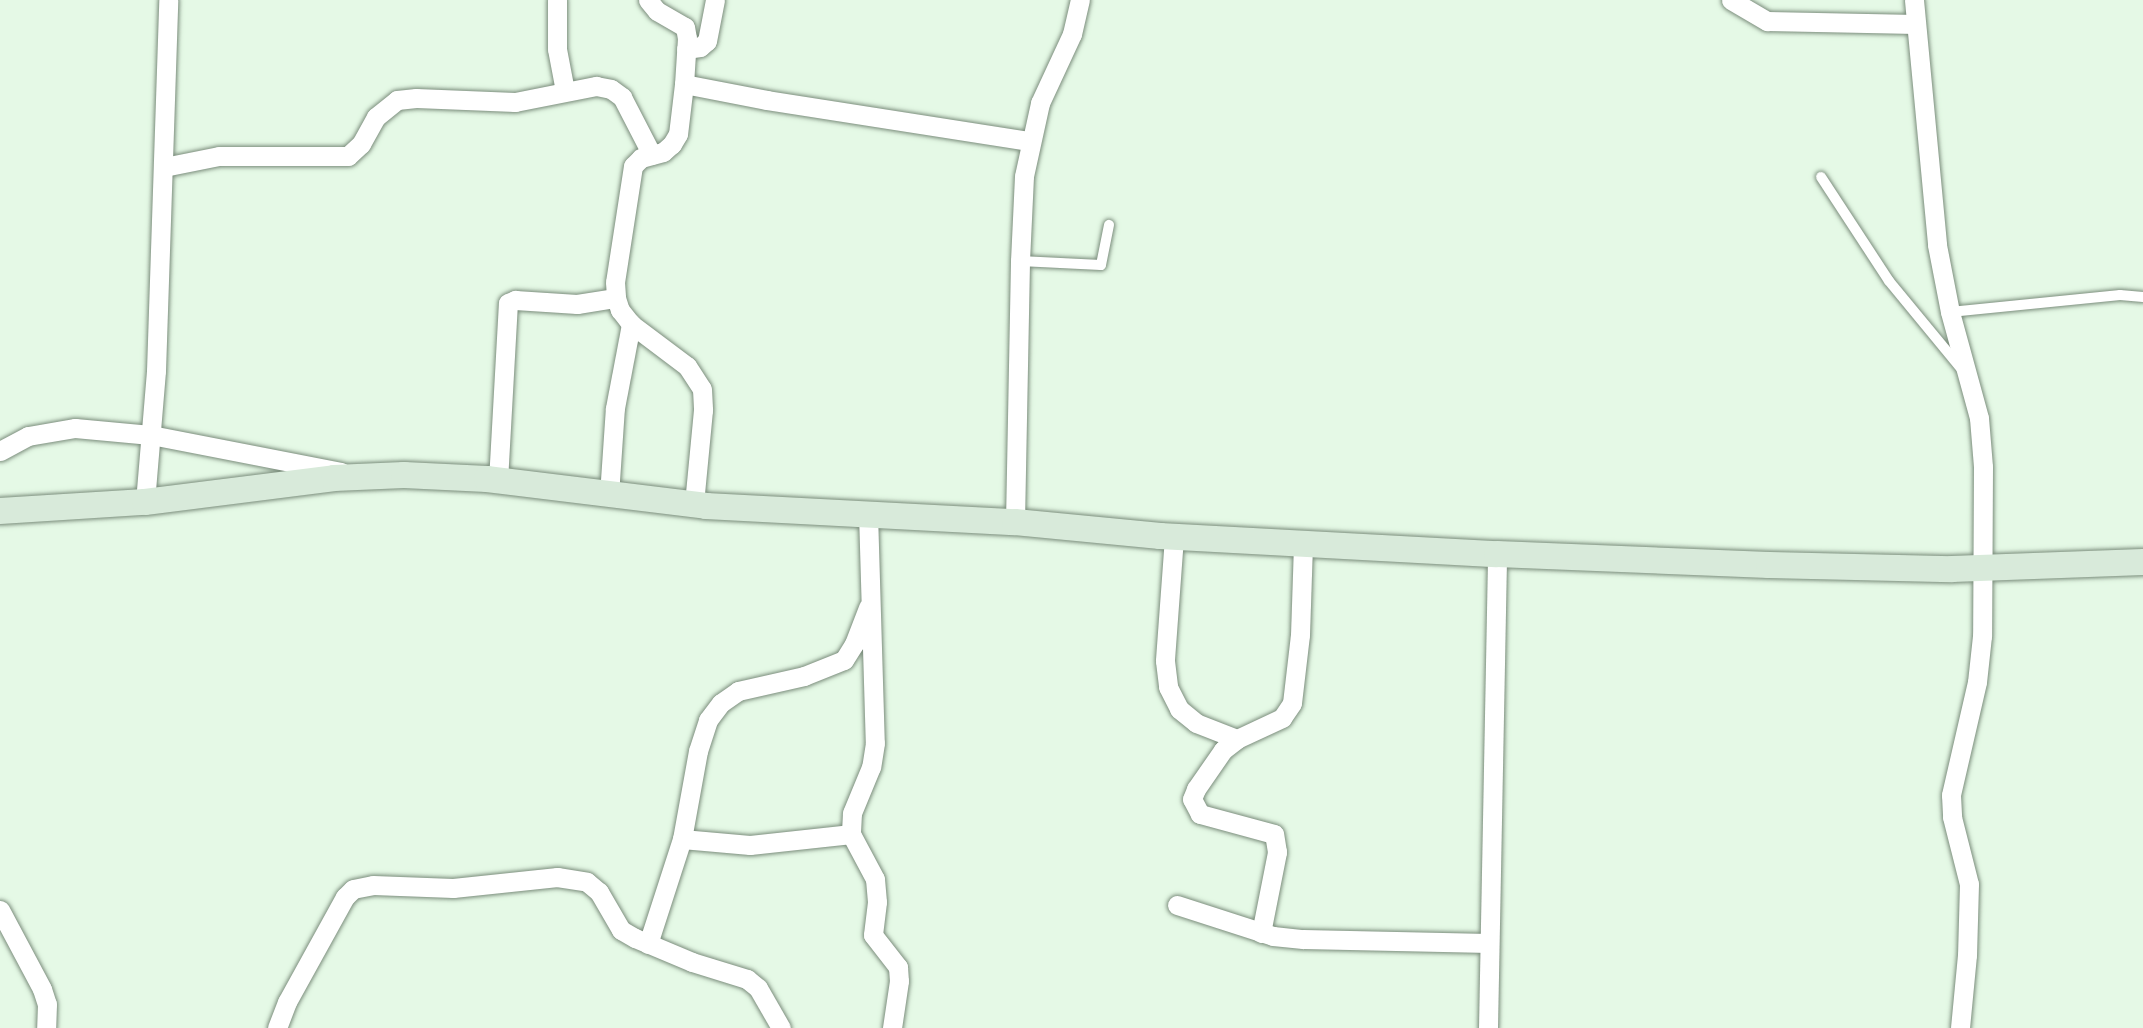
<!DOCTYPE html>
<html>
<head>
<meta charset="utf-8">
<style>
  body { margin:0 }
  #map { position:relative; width:2143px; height:1028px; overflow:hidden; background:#e5f9e6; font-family:"DM Sans",sans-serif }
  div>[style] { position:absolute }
  .roads { filter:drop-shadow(0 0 2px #7b8d7c) drop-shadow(0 0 2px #7b8d7c) }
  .lane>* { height:10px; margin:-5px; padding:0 5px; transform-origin:5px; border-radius:5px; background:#fff }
  .street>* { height:19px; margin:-9.5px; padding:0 9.5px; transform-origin:9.5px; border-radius:9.5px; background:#fff }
  .secondary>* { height:26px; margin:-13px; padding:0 13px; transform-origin:13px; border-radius:13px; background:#d8eada }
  span { translate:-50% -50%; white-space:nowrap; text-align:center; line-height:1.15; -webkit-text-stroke:5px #fff; paint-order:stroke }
</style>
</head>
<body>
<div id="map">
  <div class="roads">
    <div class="lane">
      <i style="left:1821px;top:177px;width:124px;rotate:56.8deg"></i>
      <i style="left:1889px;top:281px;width:112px;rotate:50.5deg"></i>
      <i style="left:1020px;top:261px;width:81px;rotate:2.8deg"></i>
      <i style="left:1101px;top:265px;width:41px;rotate:-78.7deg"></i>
      <i style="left:1950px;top:312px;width:171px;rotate:-5.7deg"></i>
      <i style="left:2120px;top:295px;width:23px;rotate:5deg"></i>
    </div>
    <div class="street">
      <i style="left:557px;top:0;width:49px;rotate:90deg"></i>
      <i style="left:557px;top:49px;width:43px;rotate:79.2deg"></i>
      <i style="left:648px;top:0;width:14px;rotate:51deg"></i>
      <i style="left:657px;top:11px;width:32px;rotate:30deg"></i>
      <i style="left:685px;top:27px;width:11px;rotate:80deg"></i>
      <i style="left:687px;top:38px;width:46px;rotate:93.7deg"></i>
      <i style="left:684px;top:84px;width:50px;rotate:96.8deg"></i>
      <i style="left:678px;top:134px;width:12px;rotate:121deg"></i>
      <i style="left:672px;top:144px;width:12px;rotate:138deg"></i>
      <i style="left:663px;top:152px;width:23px;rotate:165deg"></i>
      <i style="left:641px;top:158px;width:11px;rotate:135deg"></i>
      <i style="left:633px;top:166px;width:117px;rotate:98.8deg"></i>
      <i style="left:615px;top:282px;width:16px;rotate:86deg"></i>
      <i style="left:616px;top:298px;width:13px;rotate:72deg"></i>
      <i style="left:620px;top:310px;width:18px;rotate:52deg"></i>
      <i style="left:631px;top:324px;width:70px;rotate:36.9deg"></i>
      <i style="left:687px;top:366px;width:27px;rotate:57deg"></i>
      <i style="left:702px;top:389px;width:21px;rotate:87deg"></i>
      <i style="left:703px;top:410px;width:94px;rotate:95.5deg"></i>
      <i style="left:1731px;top:0;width:42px;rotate:30.3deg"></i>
      <i style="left:1767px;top:21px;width:149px;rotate:1.2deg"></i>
      <i style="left:1914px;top:0;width:246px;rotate:84.6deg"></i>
      <i style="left:1937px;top:245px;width:68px;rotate:79deg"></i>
      <i style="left:1950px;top:312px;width:110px;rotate:74.7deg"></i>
      <i style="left:1979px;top:418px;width:49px;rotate:85.3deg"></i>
      <i style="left:1983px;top:467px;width:169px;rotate:90.3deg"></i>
      <i style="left:1982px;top:636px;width:46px;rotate:96.2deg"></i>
      <i style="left:1977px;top:682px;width:116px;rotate:103deg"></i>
      <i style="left:1951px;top:795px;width:22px;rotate:87deg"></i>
      <i style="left:1952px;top:817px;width:69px;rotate:75.8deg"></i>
      <i style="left:1969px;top:884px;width:71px;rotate:91.6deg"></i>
      <i style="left:1967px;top:955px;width:73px;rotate:95.5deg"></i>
      <i style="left:686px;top:49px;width:14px;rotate:-8deg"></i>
      <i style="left:700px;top:47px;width:9px;rotate:-41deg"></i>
      <i style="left:707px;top:41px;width:42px;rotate:-79deg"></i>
      <i style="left:684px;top:84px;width:85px;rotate:10.9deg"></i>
      <i style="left:767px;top:100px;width:266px;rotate:8.9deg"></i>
      <i style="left:164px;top:167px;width:56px;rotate:-11.3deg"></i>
      <i style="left:219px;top:156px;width:129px"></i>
      <i style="left:348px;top:156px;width:18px;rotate:-43deg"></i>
      <i style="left:361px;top:144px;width:31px;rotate:-61deg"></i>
      <i style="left:376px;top:117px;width:27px;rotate:-39deg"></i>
      <i style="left:397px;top:100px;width:19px;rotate:-6deg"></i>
      <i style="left:416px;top:98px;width:99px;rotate:2.3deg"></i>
      <i style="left:515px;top:102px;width:83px;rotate:-11.2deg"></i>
      <i style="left:596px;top:86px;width:15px;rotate:11deg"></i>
      <i style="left:611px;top:89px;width:14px;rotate:36deg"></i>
      <i style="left:622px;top:97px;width:65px;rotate:62.7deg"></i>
      <i style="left:0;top:451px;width:32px;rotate:-28deg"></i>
      <i style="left:28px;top:436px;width:48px;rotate:-9.7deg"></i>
      <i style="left:75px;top:428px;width:76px;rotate:5.3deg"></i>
      <i style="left:151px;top:435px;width:194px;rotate:11deg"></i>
      <i style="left:498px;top:481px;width:178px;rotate:-86.8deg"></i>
      <i style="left:508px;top:303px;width:8px;rotate:-23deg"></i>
      <i style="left:515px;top:300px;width:62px;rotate:3.7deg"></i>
      <i style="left:577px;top:304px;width:39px;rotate:-9deg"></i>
      <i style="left:609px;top:495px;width:87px;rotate:-86.1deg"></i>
      <i style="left:615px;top:408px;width:86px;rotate:-79.2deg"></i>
      <i style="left:145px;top:502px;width:131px;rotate:-85.2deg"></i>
      <i style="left:156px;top:371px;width:371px;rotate:-88.1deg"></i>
      <i style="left:868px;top:513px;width:230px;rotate:88.3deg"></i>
      <i style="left:875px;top:743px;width:24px;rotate:99deg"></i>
      <i style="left:871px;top:767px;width:50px;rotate:112.4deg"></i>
      <i style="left:852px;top:813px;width:21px;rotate:93deg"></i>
      <i style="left:851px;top:834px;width:51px;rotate:61.9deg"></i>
      <i style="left:875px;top:879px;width:23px;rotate:85deg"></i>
      <i style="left:877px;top:902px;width:33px;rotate:97deg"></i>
      <i style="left:873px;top:935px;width:41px;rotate:52deg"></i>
      <i style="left:898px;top:967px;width:14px;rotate:86deg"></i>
      <i style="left:899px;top:981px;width:48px;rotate:98.5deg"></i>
      <i style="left:1015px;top:522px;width:261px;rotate:-88.9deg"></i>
      <i style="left:1020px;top:261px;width:85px;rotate:-87.3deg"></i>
      <i style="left:1024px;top:176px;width:75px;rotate:-77.6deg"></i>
      <i style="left:1040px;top:103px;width:76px;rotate:-65.1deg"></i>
      <i style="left:1072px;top:34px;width:35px;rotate:-77deg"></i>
      <i style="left:1174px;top:537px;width:124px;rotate:94.2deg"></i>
      <i style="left:1165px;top:661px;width:26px;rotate:83deg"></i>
      <i style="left:1168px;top:687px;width:25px;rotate:63deg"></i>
      <i style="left:1179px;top:709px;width:22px;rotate:39deg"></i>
      <i style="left:1196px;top:723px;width:44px;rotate:21.3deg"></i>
      <i style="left:682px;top:839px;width:68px;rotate:5deg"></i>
      <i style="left:750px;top:845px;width:102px;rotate:-6.2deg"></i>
      <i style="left:1177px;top:905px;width:101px;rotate:17.9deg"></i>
      <i style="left:1273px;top:936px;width:30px;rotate:6deg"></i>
      <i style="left:1303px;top:939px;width:186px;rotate:1.2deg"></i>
      <i style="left:0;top:910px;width:89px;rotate:62deg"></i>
      <i style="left:42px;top:989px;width:16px;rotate:72deg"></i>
      <i style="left:47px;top:1004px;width:24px;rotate:92deg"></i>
      <i style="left:1261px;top:933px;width:83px;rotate:-78.8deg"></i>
      <i style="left:1277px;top:852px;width:18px;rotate:-99deg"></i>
      <i style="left:1274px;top:834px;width:77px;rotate:-164.9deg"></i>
      <i style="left:1200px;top:814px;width:17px;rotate:-118deg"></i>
      <i style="left:1192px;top:799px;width:11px;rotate:-68deg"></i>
      <i style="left:1196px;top:789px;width:47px;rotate:-55.3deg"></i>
      <i style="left:1223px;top:750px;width:18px;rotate:-38deg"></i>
      <i style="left:1237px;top:739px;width:50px;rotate:-25deg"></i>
      <i style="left:1282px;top:718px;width:18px;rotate:-56deg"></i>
      <i style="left:1292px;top:703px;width:68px;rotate:-83.3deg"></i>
      <i style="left:1300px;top:635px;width:91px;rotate:-88.1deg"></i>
      <i style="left:648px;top:944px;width:110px;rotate:-72.1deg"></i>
      <i style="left:682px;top:839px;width:89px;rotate:-79.7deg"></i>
      <i style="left:698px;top:751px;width:33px;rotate:-72deg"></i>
      <i style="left:708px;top:720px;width:21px;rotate:-53deg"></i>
      <i style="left:721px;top:703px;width:21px;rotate:-35deg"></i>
      <i style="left:738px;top:691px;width:68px;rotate:-12.8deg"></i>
      <i style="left:804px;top:676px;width:43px;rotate:-21.8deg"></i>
      <i style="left:844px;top:660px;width:19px;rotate:-58deg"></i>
      <i style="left:854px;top:644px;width:39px;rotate:-69deg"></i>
      <i style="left:277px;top:1028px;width:28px;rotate:-69deg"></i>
      <i style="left:287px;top:1002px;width:120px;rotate:-61.1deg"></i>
      <i style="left:345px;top:897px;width:11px;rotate:-45deg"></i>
      <i style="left:353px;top:889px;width:20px;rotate:-11deg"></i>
      <i style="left:373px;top:885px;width:80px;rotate:2.1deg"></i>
      <i style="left:453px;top:888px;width:105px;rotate:-6deg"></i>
      <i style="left:557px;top:877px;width:30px;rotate:9deg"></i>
      <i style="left:587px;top:882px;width:16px;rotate:40deg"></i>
      <i style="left:599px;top:892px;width:44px;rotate:59.9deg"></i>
      <i style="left:621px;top:930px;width:16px;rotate:30deg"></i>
      <i style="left:635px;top:938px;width:62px;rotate:22.8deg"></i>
      <i style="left:692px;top:962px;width:58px;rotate:17.2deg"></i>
      <i style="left:747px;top:979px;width:14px;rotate:39deg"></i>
      <i style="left:758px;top:988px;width:46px;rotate:60.1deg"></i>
      <i style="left:1488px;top:1028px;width:474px;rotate:-88.9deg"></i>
    </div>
    <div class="secondary">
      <i style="left:0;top:511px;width:145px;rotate:-3.6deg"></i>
      <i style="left:145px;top:502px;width:191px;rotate:-7.2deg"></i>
      <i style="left:334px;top:478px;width:70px;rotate:-2.5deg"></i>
      <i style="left:404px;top:475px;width:83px;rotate:2.8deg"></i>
      <i style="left:487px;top:479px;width:221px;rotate:7deg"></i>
      <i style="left:706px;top:506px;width:309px;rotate:3deg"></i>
      <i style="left:1015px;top:522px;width:146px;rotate:5.5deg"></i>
      <i style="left:1160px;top:536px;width:337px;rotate:3.1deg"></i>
      <i style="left:1497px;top:554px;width:272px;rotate:2.3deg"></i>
      <i style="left:1769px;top:565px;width:183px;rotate:1.3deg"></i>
      <i style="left:1952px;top:569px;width:191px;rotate:-2.1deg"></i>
    </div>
  </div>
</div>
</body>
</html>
